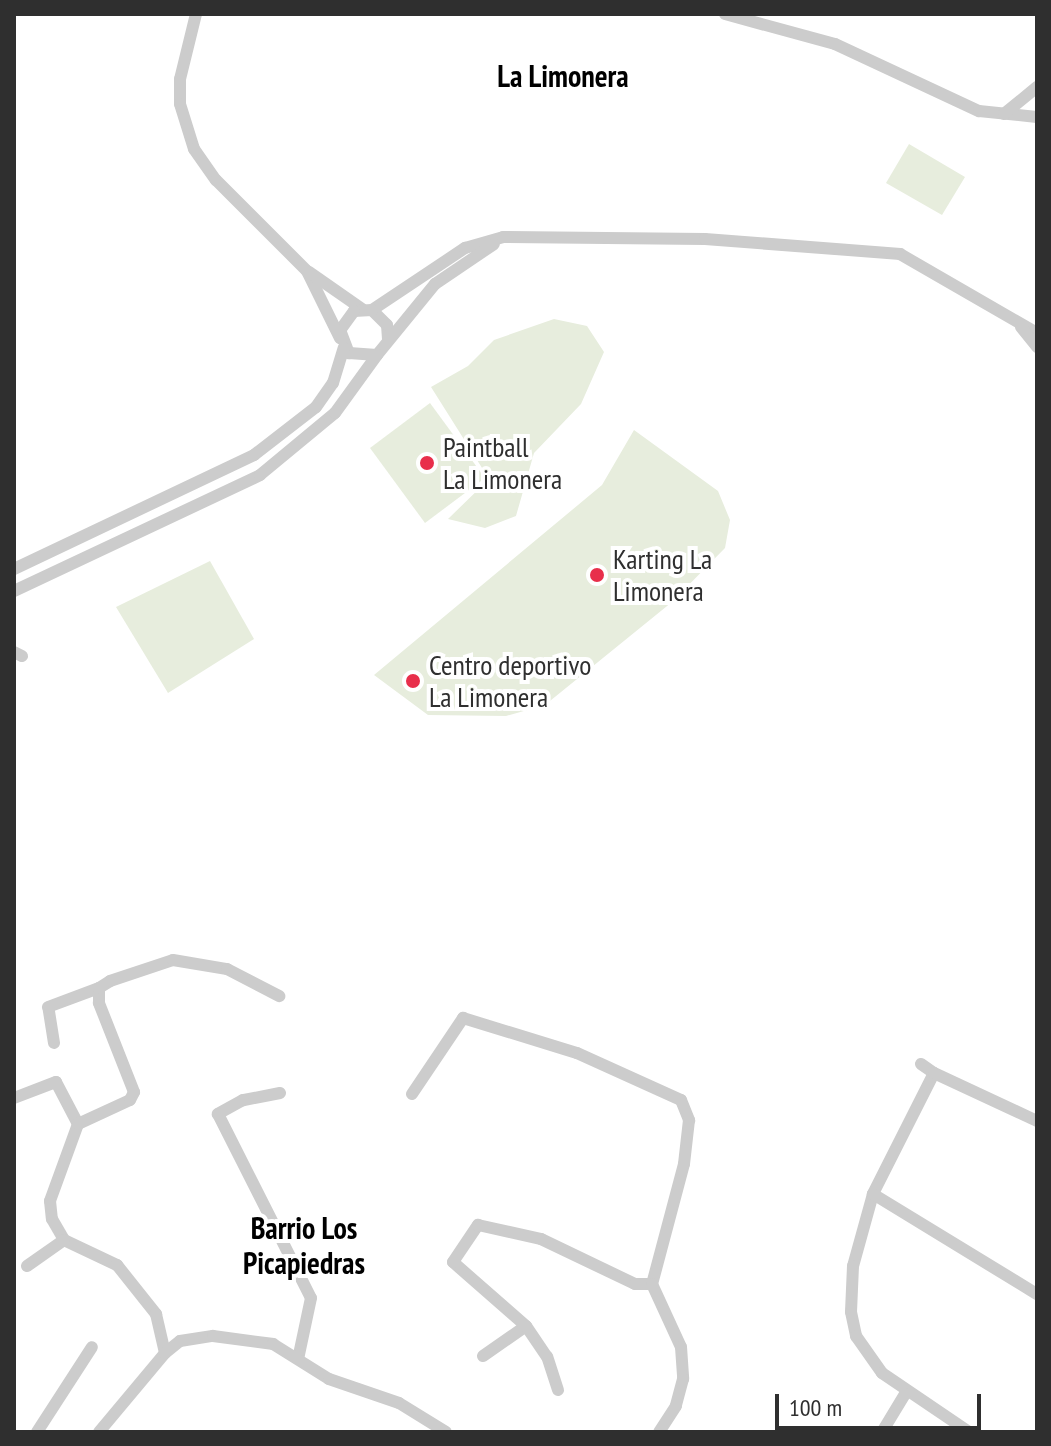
<!DOCTYPE html>
<html>
<head>
<meta charset="utf-8">
<style>
  body { margin:0 }
  #map { position:relative; width:1051px; height:1446px; overflow:hidden; background:#fff; font-family:"PT Sans Narrow",sans-serif }
  div>[style] { position:absolute }
  .green>* { inset:0; background:#e7eddd }
  .minor>* { height:12px; margin:-6px; padding:0 6px; transform-origin:6px; border-radius:6px; background:#ccc }
  .dots>* { width:22px; height:22px; translate:-50% -50%; box-sizing:border-box; border:4px solid #fff; border-radius:50% }
  span { translate:-50% -50%; white-space:nowrap; text-align:center; line-height:1.15; -webkit-text-stroke:8px #fff; paint-order:stroke }
  .poi-label { font-size:28px; color:#2f2f2f }
  .left { translate:0 -50%; text-align:left }
  .neighbourhood-label { font-size:30px; color:#000; font-weight:700 }
  .frame { position:absolute; inset:0; border:16px solid #2f2f2f; pointer-events:none }
  .scale { position:absolute; left:775px; top:1394px; width:206px; height:36px; box-sizing:border-box; border:4px solid #2f2f2f; border-top:0; padding-left:10px; font-size:24px; line-height:28px; white-space:nowrap; color:#2f2f2f; -webkit-text-stroke:6px #fff; paint-order:stroke }
</style>
</head>
<body>
<div id="map">
  <div class="green">
    <i style="clip-path:polygon(909px 144px,965px 177px,942px 215px,886px 183px)"></i>
    <i style="clip-path:polygon(554px 319px,587px 326px,604px 352px,581px 404px,534px 453px,516px 516px,485px 528px,448px 519px,489px 479px,431px 387px,468px 366px,494px 340px)"></i>
    <i style="clip-path:polygon(430px 403px,485px 478px,425px 523px,370px 448px)"></i>
    <i style="clip-path:polygon(634px 430px,718px 491px,730px 520px,725px 548px,672px 602px,545px 705px,506px 716px,428px 715px,374px 675px,602px 485px)"></i>
    <i style="clip-path:polygon(210px 561px,254px 639px,168px 693px,116px 607px)"></i>
  </div>
  <div class="minor">
    <i style="left:196px;top:14px;width:67px;rotate:103.8deg"></i>
    <i style="left:180px;top:79px;width:25px;rotate:90deg"></i>
    <i style="left:180px;top:104px;width:47px;rotate:72.7deg"></i>
    <i style="left:194px;top:149px;width:38px;rotate:55deg"></i>
    <i style="left:216px;top:180px;width:129px;rotate:45deg"></i>
    <i style="left:307px;top:271px;width:75px;rotate:63.8deg"></i>
    <i style="left:725px;top:14px;width:114px;rotate:15.3deg"></i>
    <i style="left:835px;top:44px;width:159px;rotate:25deg"></i>
    <i style="left:979px;top:111px;width:58px;rotate:5.9deg"></i>
    <i style="left:1004px;top:114px;width:43px;rotate:-39.3deg"></i>
    <i style="left:309px;top:272px;width:65px;rotate:34.9deg"></i>
    <i style="left:372px;top:310px;width:112px;rotate:-33.7deg"></i>
    <i style="left:465px;top:248px;width:40px;rotate:-16deg"></i>
    <i style="left:503px;top:237px;width:202px;rotate:0.6deg"></i>
    <i style="left:705px;top:239px;width:196px;rotate:4.4deg"></i>
    <i style="left:900px;top:254px;width:158px;rotate:30deg"></i>
    <i style="left:1021px;top:327px;width:26px;rotate:51deg"></i>
    <i style="left:388px;top:339px;width:14px;rotate:-94deg"></i>
    <i style="left:387px;top:325px;width:21px;rotate:-135deg"></i>
    <i style="left:372px;top:310px;width:18px;rotate:177deg"></i>
    <i style="left:354px;top:311px;width:24px;rotate:126deg"></i>
    <i style="left:340px;top:330px;width:25px;rotate:69deg"></i>
    <i style="left:349px;top:353px;width:28px;rotate:4deg"></i>
    <i style="left:377px;top:355px;width:92px;rotate:-50.8deg"></i>
    <i style="left:435px;top:284px;width:71px;rotate:-34.1deg"></i>
    <i style="left:14px;top:569px;width:266px;rotate:-25.4deg"></i>
    <i style="left:254px;top:455px;width:78px;rotate:-37.7deg"></i>
    <i style="left:316px;top:407px;width:29px;rotate:-55deg"></i>
    <i style="left:333px;top:383px;width:37px;rotate:-73deg"></i>
    <i style="left:14px;top:591px;width:272px;rotate:-25.2deg"></i>
    <i style="left:260px;top:475px;width:97px;rotate:-39.6deg"></i>
    <i style="left:335px;top:413px;width:72px;rotate:-54.1deg"></i>
    <i style="left:14px;top:652px;width:9px;rotate:27deg"></i>
    <i style="left:54px;top:1043px;width:36px;rotate:-99deg"></i>
    <i style="left:48px;top:1007px;width:54px;rotate:-20.4deg"></i>
    <i style="left:921px;top:1064px;width:16px;rotate:35deg"></i>
    <i style="left:934px;top:1073px;width:136px;rotate:116.8deg"></i>
    <i style="left:873px;top:1194px;width:75px;rotate:105.5deg"></i>
    <i style="left:853px;top:1266px;width:46px;rotate:92.5deg"></i>
    <i style="left:851px;top:1312px;width:25px;rotate:78deg"></i>
    <i style="left:856px;top:1336px;width:45px;rotate:54.9deg"></i>
    <i style="left:882px;top:1373px;width:105px;rotate:34.1deg"></i>
    <i style="left:934px;top:1073px;width:114px;rotate:25deg"></i>
    <i style="left:280px;top:1093px;width:38px;rotate:169deg"></i>
    <i style="left:243px;top:1100px;width:29px;rotate:151deg"></i>
    <i style="left:218px;top:1114px;width:206px;rotate:63.2deg"></i>
    <i style="left:311px;top:1298px;width:62px;rotate:102deg"></i>
    <i style="left:412px;top:1094px;width:92px;rotate:-56.1deg"></i>
    <i style="left:463px;top:1018px;width:119px;rotate:17.1deg"></i>
    <i style="left:577px;top:1053px;width:114px;rotate:24.3deg"></i>
    <i style="left:681px;top:1100px;width:22px;rotate:68deg"></i>
    <i style="left:689px;top:1120px;width:44px;rotate:96.5deg"></i>
    <i style="left:684px;top:1164px;width:124px;rotate:104.9deg"></i>
    <i style="left:14px;top:1098px;width:45px;rotate:-20.9deg"></i>
    <i style="left:56px;top:1082px;width:47px;rotate:62.4deg"></i>
    <i style="left:78px;top:1124px;width:82px;rotate:110deg"></i>
    <i style="left:50px;top:1201px;width:18px;rotate:84deg"></i>
    <i style="left:52px;top:1219px;width:24px;rotate:60deg"></i>
    <i style="left:64px;top:1240px;width:59px;rotate:25.3deg"></i>
    <i style="left:117px;top:1265px;width:63px;rotate:51.5deg"></i>
    <i style="left:156px;top:1314px;width:40px;rotate:77deg"></i>
    <i style="left:78px;top:1124px;width:57px;rotate:-24.8deg"></i>
    <i style="left:130px;top:1100px;width:9px;rotate:-63deg"></i>
    <i style="left:134px;top:1092px;width:96px;rotate:-111.5deg"></i>
    <i style="left:99px;top:1003px;width:15px;rotate:-90deg"></i>
    <i style="left:99px;top:988px;width:13px;rotate:-32deg"></i>
    <i style="left:110px;top:981px;width:66px;rotate:-18.4deg"></i>
    <i style="left:173px;top:960px;width:55px;rotate:9.5deg"></i>
    <i style="left:227px;top:969px;width:59px;rotate:27.4deg"></i>
    <i style="left:873px;top:1194px;width:192px;rotate:31.4deg"></i>
    <i style="left:27px;top:1266px;width:45px;rotate:-35.1deg"></i>
    <i style="left:483px;top:1356px;width:52px;rotate:-34.9deg"></i>
    <i style="left:558px;top:1390px;width:35px;rotate:-108deg"></i>
    <i style="left:547px;top:1357px;width:37px;rotate:-124deg"></i>
    <i style="left:526px;top:1326px;width:97px;rotate:-138.8deg"></i>
    <i style="left:453px;top:1262px;width:45px;rotate:-56deg"></i>
    <i style="left:478px;top:1225px;width:65px;rotate:12.5deg"></i>
    <i style="left:541px;top:1239px;width:104px;rotate:25.6deg"></i>
    <i style="left:635px;top:1284px;width:17px"></i>
    <i style="left:652px;top:1284px;width:69px;rotate:65.3deg"></i>
    <i style="left:681px;top:1347px;width:32px;rotate:86deg"></i>
    <i style="left:683px;top:1379px;width:28px;rotate:105deg"></i>
    <i style="left:676px;top:1406px;width:31px;rotate:123deg"></i>
    <i style="left:37px;top:1432px;width:101px;rotate:-57.1deg"></i>
    <i style="left:99px;top:1432px;width:103px;rotate:-50.1deg"></i>
    <i style="left:165px;top:1353px;width:19px;rotate:-39deg"></i>
    <i style="left:180px;top:1341px;width:33px;rotate:-9deg"></i>
    <i style="left:213px;top:1336px;width:61px;rotate:7.6deg"></i>
    <i style="left:273px;top:1344px;width:66px;rotate:32deg"></i>
    <i style="left:329px;top:1379px;width:74px;rotate:18.9deg"></i>
    <i style="left:399px;top:1403px;width:55px;rotate:31.7deg"></i>
    <i style="left:882px;top:1432px;width:44px;rotate:-58.8deg"></i>
  </div>
  <div class="dots">
    <i style="left:427px;top:463px;background:#e82f4b"></i>
    <i style="left:597px;top:575px;background:#e82f4b"></i>
    <i style="left:413px;top:681px;background:#e82f4b"></i>
  </div>
  <div class="poi-label">
    <span class="left" style="left:443px;top:463px">Paintball<br>La Limonera</span>
    <span class="left" style="left:613px;top:575px">Karting La<br>Limonera</span>
    <span class="left" style="left:429px;top:681px">Centro deportivo<br>La Limonera</span>
  </div>
  <div class="neighbourhood-label">
    <span style="left:563px;top:76px">La Limonera</span>
    <span style="left:304px;top:1245px">Barrio Los<br>Picapiedras</span>
  </div>
  <div class="frame"></div>
  <div class="scale">100 m</div>
</div>
</body>
</html>
